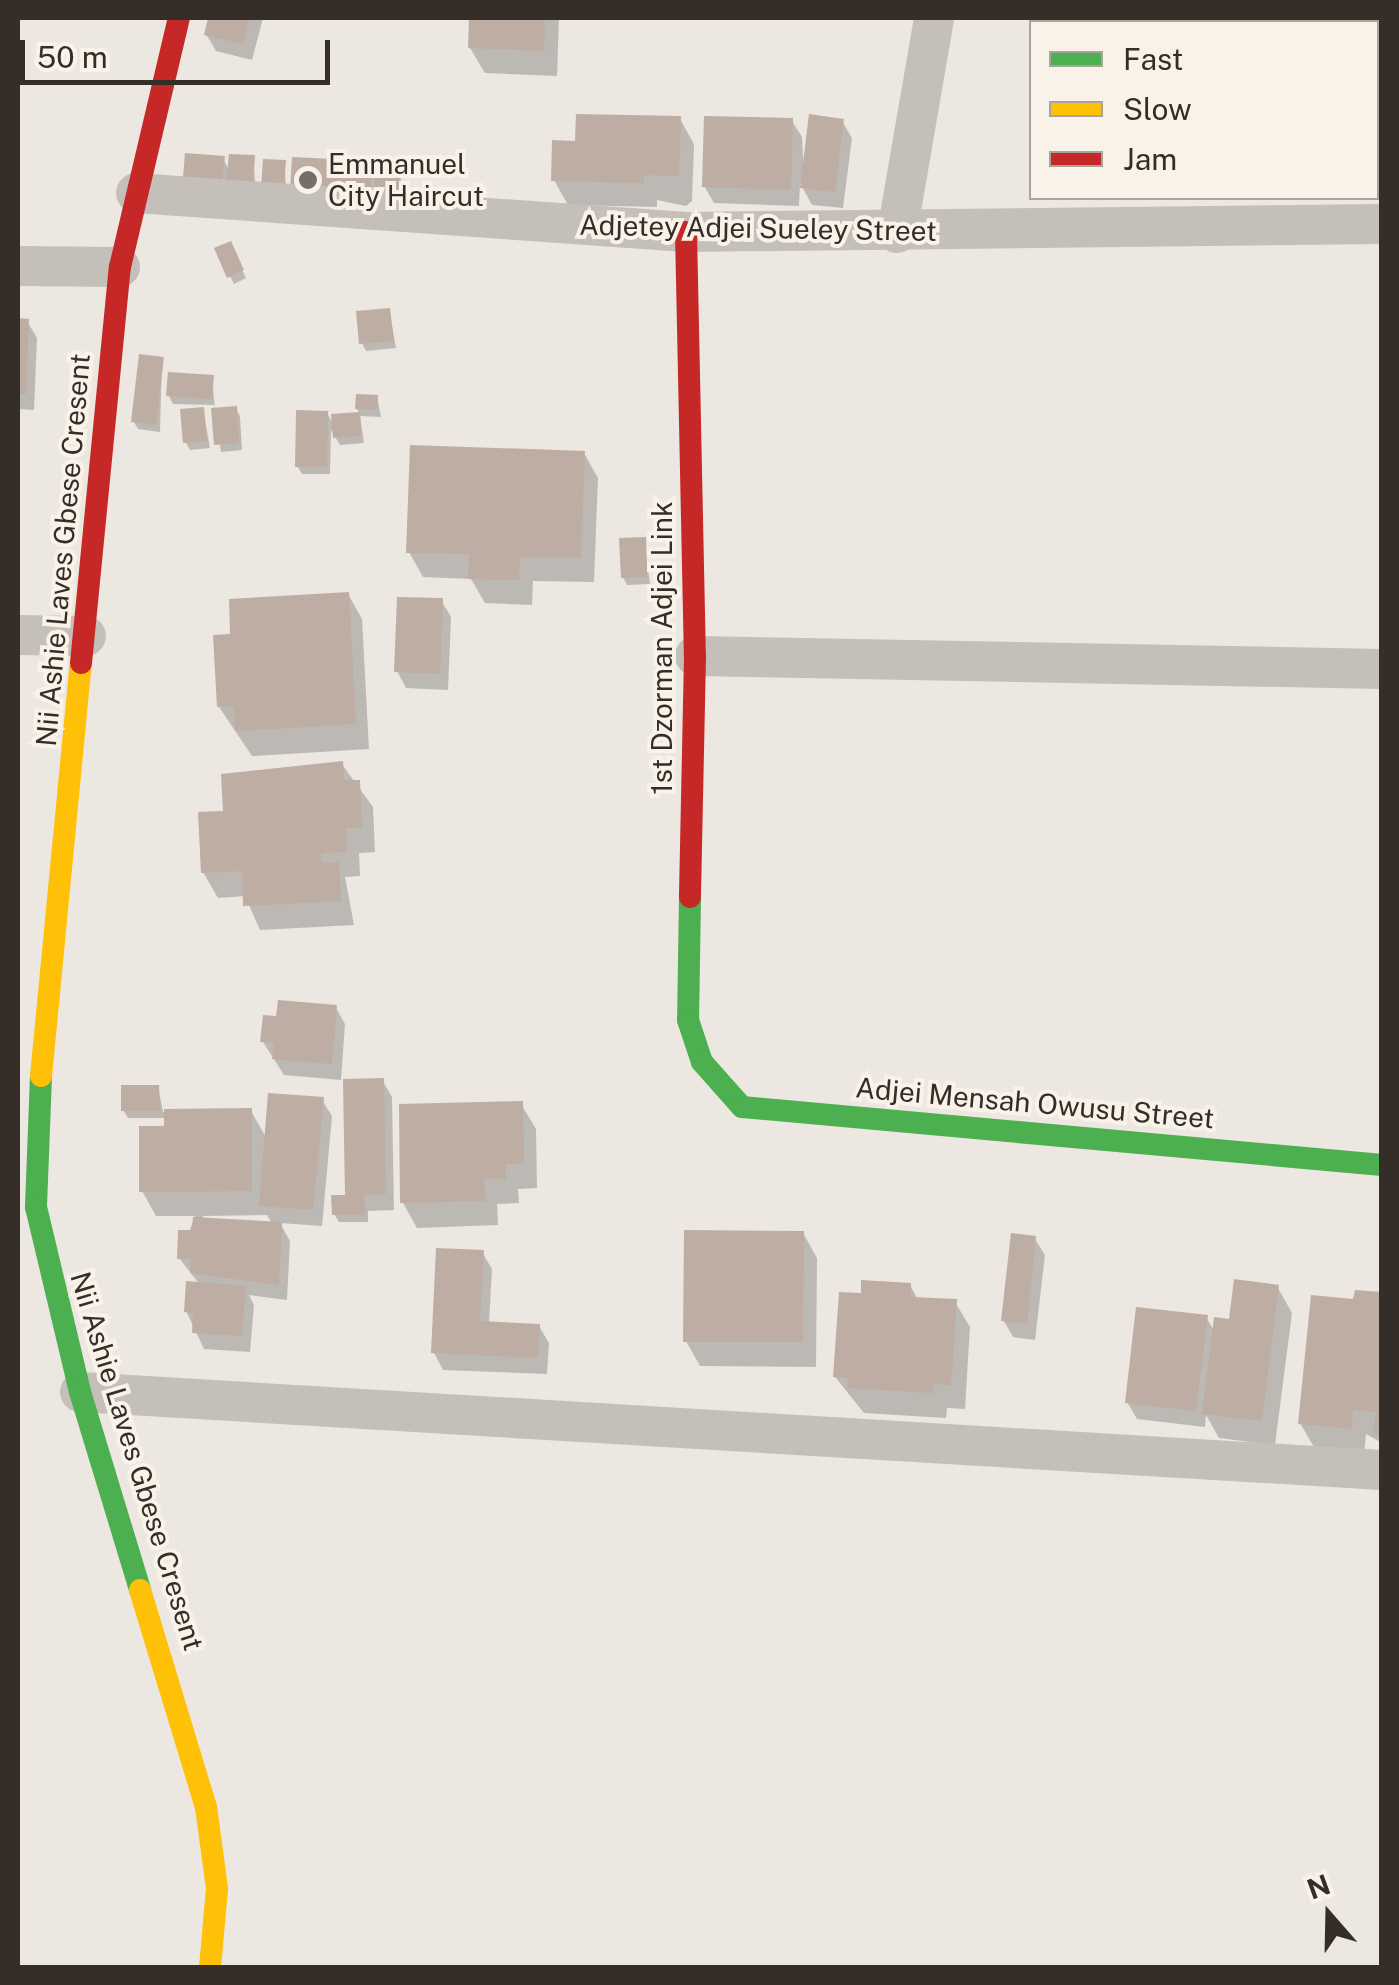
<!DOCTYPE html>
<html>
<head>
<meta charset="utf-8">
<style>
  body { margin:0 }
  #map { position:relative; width:1399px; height:1985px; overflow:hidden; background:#ece7e0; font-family:"Public Sans",sans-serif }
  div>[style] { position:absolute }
  .shadow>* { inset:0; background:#0003 }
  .building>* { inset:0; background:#beada3 }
  .street>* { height:40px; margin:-20px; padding:0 20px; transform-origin:20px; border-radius:20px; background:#c5bfb9 }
  .fast>* { height:22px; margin:-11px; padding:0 11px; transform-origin:11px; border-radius:11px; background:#4caf50 }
  .slow>* { height:22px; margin:-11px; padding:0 11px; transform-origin:11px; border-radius:11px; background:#ffc107 }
  .jam>* { height:22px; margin:-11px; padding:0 11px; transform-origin:11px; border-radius:11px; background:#c62828 }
  .dots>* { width:28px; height:28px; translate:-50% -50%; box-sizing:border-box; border:5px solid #f8f2e8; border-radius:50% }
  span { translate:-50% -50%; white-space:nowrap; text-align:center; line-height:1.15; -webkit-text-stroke:8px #f8f2e8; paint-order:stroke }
  .poi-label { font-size:28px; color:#352d28 }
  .left { translate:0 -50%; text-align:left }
  .street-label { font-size:28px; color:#352d28 }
  .frame { position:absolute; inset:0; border:20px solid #352d28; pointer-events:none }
  .legend { position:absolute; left:1029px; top:20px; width:350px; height:180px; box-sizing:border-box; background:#f8f2e8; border:2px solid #aaa39b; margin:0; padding:12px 18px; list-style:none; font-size:30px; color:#352d28 }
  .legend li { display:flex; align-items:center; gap:20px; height:50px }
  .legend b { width:50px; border:2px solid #aaa39b }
  .north { position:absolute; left:1279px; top:1865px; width:100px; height:100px; -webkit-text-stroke:8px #f8f2e8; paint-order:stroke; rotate:340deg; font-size:28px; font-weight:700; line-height:40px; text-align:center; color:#352d28 }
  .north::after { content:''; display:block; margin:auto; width:35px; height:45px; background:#352d28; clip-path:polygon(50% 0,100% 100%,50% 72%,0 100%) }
  .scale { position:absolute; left:20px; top:40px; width:310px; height:45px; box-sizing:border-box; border:5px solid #352d28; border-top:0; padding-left:12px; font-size:30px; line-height:35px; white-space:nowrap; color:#352d28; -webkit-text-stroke:8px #f8f2e8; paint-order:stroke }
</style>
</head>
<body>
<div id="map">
  <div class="shadow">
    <i style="clip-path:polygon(211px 18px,263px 18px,252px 60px,216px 51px,206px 34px)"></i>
    <i style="clip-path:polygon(472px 18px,559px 18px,557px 76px,485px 73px,470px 48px)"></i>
    <i style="clip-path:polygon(680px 119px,694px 144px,692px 201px,686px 206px,657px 200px,657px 207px,568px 205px,554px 180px,578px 143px)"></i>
    <i style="clip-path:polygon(792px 121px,802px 137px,804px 176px,842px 121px,852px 138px,843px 208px,812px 205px,800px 183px,799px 206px,714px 203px,704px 186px)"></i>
    <i style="clip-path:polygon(253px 157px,256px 193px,190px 184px,223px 159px,230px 171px)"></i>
    <i style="clip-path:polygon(284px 162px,287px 197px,268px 196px)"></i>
    <i style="clip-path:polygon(371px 164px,378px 175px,399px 164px,403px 199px,373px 201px,293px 190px)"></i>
    <i style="clip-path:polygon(234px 251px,246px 278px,234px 284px,230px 276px)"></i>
    <i style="clip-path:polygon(389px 310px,396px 348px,366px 351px,362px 343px)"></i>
    <i style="clip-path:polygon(18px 321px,27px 321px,37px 338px,34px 410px,18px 409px)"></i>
    <i style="clip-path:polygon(162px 359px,160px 432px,138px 429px,134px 422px)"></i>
    <i style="clip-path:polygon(212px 377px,215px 410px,235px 408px,240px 416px,242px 450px,221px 452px,214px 405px,173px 404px,169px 396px)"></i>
    <i style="clip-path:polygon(377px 397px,381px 417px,360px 416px,364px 443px,340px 445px,331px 430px,330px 474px,302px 474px,297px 466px,327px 413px,335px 427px,334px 416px,360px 414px,357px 409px)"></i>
    <i style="clip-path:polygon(203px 409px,210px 448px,190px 450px,186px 443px)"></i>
    <i style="clip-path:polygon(584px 453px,598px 478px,594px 582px,533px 581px,532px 605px,485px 603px,471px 579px,423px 577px,409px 552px)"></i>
    <i style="clip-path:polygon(644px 539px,650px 584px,627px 585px,623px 577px)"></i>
    <i style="clip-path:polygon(348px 594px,362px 619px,369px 749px,252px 756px,219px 707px,233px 636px)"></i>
    <i style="clip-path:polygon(441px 600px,451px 617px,448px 690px,406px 688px,397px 671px)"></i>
    <i style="clip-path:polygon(341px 763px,373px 807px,375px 852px,359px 853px,360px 876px,345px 877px,354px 925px,260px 930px,245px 896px,218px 898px,203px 872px,225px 813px)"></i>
    <i style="clip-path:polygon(336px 1008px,345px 1024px,341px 1080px,284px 1075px,263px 1042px)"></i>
    <i style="clip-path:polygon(382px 1080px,392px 1097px,394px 1210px,368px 1211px,368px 1222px,339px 1222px,334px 1214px,347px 1197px)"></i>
    <i style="clip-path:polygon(evenodd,158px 1087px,163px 1112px,251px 1111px,267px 1139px,322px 1100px,332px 1116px,322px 1226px,280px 1223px,290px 1241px,287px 1300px,249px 1295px,254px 1305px,250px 1352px,204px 1349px,186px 1311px,200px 1285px,179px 1258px,195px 1216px,156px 1216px,142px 1191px,166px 1118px,128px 1118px,123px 1110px,158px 1087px,267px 1215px,272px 1224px,203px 1220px,203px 1216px,267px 1215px)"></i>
    <i style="clip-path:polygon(521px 1104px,536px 1129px,537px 1188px,518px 1189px,519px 1203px,497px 1204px,498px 1225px,417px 1228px,403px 1203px)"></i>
    <i style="clip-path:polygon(803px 1233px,817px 1258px,816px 1367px,700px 1366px,686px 1341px)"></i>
    <i style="clip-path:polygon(1035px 1239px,1045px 1255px,1035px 1340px,1013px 1337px,1004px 1321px)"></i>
    <i style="clip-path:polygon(482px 1252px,492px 1269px,489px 1324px,539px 1326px,549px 1343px,547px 1374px,443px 1370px,434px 1353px)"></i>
    <i style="clip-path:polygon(910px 1285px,918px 1300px,955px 1302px,970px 1327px,965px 1409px,947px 1408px,946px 1418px,864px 1413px,835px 1377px)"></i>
    <i style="clip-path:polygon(1278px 1288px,1292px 1313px,1275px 1445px,1219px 1438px,1206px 1415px,1205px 1427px,1137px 1419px,1127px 1402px,1206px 1317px,1215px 1332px)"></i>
    <i style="clip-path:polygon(1382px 1295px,1382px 1443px,1366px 1434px,1364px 1454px,1315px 1449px,1300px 1423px,1356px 1302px)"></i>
  </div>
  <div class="building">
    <i style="clip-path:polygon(208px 18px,250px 18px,243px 44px,204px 35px)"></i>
    <i style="clip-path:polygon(469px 18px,545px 18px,544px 51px,468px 48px)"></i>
    <i style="clip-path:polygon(576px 114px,681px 116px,679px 176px,644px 175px,644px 183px,551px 181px,552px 140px,575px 141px)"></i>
    <i style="clip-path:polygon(809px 114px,844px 119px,835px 192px,800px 188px)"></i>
    <i style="clip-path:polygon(704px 116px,793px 118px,791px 190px,702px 187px)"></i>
    <i style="clip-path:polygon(185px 153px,225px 156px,222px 181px,183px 177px)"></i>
    <i style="clip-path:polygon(229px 154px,255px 155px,253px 186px,226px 185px)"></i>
    <i style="clip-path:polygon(292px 157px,373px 161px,370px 194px,290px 190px)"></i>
    <i style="clip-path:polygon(263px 159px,286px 160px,284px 190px,261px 189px)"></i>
    <i style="clip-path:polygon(376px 161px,401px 162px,400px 192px,374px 191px)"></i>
    <i style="clip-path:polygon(231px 241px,244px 270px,227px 278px,214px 248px)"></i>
    <i style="clip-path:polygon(390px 308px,394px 341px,359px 344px,356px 311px)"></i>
    <i style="clip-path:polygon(18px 318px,29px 319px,26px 394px,18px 394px)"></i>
    <i style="clip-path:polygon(139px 354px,164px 357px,156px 425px,131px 422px)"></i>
    <i style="clip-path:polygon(168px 372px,214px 375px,212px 399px,166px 396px)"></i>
    <i style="clip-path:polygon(356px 394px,378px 395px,377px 410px,355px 409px)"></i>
    <i style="clip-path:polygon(237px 406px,239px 443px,214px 445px,211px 408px)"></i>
    <i style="clip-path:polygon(204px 407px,207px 441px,183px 443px,180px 409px)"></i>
    <i style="clip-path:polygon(296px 410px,328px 411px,327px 467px,295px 467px)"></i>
    <i style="clip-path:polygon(360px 412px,361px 436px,333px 438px,331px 414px)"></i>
    <i style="clip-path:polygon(410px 445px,585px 451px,581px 558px,520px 557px,519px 580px,468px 579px,469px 554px,406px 553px)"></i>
    <i style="clip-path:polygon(646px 537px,647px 577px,621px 578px,619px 538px)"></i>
    <i style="clip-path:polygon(349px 592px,356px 724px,235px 731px,234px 706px,217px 707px,213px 635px,230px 634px,229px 599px)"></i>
    <i style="clip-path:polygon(397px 597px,443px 598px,440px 674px,394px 672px)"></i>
    <i style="clip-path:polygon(343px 761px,344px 780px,360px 780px,362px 828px,346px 828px,347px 852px,321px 853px,322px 863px,339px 862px,341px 901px,243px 906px,242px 871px,201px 873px,198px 812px,223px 811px,221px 774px)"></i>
    <i style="clip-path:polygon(278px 1000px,337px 1005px,332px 1064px,272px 1059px,274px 1043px,260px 1042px,263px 1015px,276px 1016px)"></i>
    <i style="clip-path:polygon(384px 1078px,386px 1194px,364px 1195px,365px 1215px,332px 1215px,331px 1195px,345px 1195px,343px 1079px)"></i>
    <i style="clip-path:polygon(121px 1085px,159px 1085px,160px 1111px,121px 1111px)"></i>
    <i style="clip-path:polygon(268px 1093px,324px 1097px,313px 1210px,259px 1206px)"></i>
    <i style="clip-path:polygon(523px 1101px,524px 1164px,505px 1164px,506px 1179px,484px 1179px,485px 1201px,400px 1203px,399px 1104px)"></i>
    <i style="clip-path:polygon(252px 1108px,252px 1191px,139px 1192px,139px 1126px,164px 1126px,164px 1109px)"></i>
    <i style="clip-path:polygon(193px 1217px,282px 1222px,279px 1285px,190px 1273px,191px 1259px,177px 1259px,178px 1230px,192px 1230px)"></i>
    <i style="clip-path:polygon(684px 1230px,804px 1231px,803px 1342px,683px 1342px)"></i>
    <i style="clip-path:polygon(1011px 1233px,1036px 1236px,1027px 1324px,1001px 1321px)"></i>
    <i style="clip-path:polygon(436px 1248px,484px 1250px,480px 1321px,540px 1324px,538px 1358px,431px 1353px)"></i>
    <i style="clip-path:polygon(1234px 1279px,1279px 1285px,1262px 1421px,1202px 1414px,1214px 1317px,1229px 1319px)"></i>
    <i style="clip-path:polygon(861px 1280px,911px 1283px,911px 1297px,957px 1299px,951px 1385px,933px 1384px,933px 1393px,847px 1388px,848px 1378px,833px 1377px,839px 1292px,861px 1293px)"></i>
    <i style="clip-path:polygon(186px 1281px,246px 1286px,242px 1336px,192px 1333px,193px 1313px,184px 1312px)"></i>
    <i style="clip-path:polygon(1355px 1290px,1382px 1292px,1382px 1434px,1373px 1434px,1376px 1412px,1353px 1410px,1351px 1429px,1298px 1424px,1311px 1295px,1353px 1299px)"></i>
    <i style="clip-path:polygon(1136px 1307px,1208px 1315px,1196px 1411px,1125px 1403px)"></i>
  </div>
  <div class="street">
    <i style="left:136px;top:193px;width:551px;rotate:4.06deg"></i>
    <i style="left:686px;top:232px;width:696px;rotate:-0.66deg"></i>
    <i style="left:897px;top:233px;width:218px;rotate:-80.2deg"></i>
    <i style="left:18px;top:266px;width:102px;rotate:0.6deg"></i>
    <i style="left:18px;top:635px;width:68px;rotate:0.8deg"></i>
    <i style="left:695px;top:656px;width:687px;rotate:1.08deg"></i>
    <i style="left:80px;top:1392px;width:1304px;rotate:3.43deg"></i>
  </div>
  <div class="fast">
    <i style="left:690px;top:897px;width:123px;rotate:90.9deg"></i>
    <i style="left:688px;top:1020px;width:44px;rotate:71.6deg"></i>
    <i style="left:702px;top:1062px;width:60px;rotate:48.4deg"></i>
    <i style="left:742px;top:1107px;width:643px;rotate:5.18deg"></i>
    <i style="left:41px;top:1076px;width:131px;rotate:92.2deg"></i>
    <i style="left:36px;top:1207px;width:190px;rotate:76.6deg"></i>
    <i style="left:80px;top:1392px;width:207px;rotate:73.1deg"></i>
  </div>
  <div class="slow">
    <i style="left:41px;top:1076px;width:415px;rotate:-84.5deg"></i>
    <i style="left:140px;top:1590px;width:227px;rotate:73.1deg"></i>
    <i style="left:206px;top:1807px;width:82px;rotate:82.3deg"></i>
    <i style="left:217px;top:1888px;width:80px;rotate:95deg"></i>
  </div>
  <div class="jam">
    <i style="left:686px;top:232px;width:424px;rotate:88.8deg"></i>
    <i style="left:695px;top:656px;width:241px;rotate:91.2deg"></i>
    <i style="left:81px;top:663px;width:398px;rotate:-84.4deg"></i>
    <i style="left:120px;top:267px;width:256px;rotate:-76.7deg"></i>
  </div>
  <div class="dots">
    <i style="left:308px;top:180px;background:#756e68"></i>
  </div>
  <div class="poi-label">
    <span class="left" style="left:328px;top:180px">Emmanuel<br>City Haircut</span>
  </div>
  <div class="street-label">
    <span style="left:758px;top:228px;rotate:1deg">Adjetey Adjei Sueley Street</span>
    <span style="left:63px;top:550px;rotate:-85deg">Nii Ashie Laves Gbese Cresent</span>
    <span style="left:662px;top:648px;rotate:-90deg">1st Dzorman Adjei Link</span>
    <span style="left:1035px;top:1103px;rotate:5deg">Adjei Mensah Owusu Street</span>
    <span style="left:137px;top:1461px;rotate:73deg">Nii Ashie Laves Gbese Cresent</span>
  </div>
  <div class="frame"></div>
  <ul class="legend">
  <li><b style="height:12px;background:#4caf50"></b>Fast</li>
  <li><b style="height:12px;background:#ffc107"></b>Slow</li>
  <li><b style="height:12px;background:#c62828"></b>Jam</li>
  </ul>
  <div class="north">N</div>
  <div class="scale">50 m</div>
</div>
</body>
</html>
